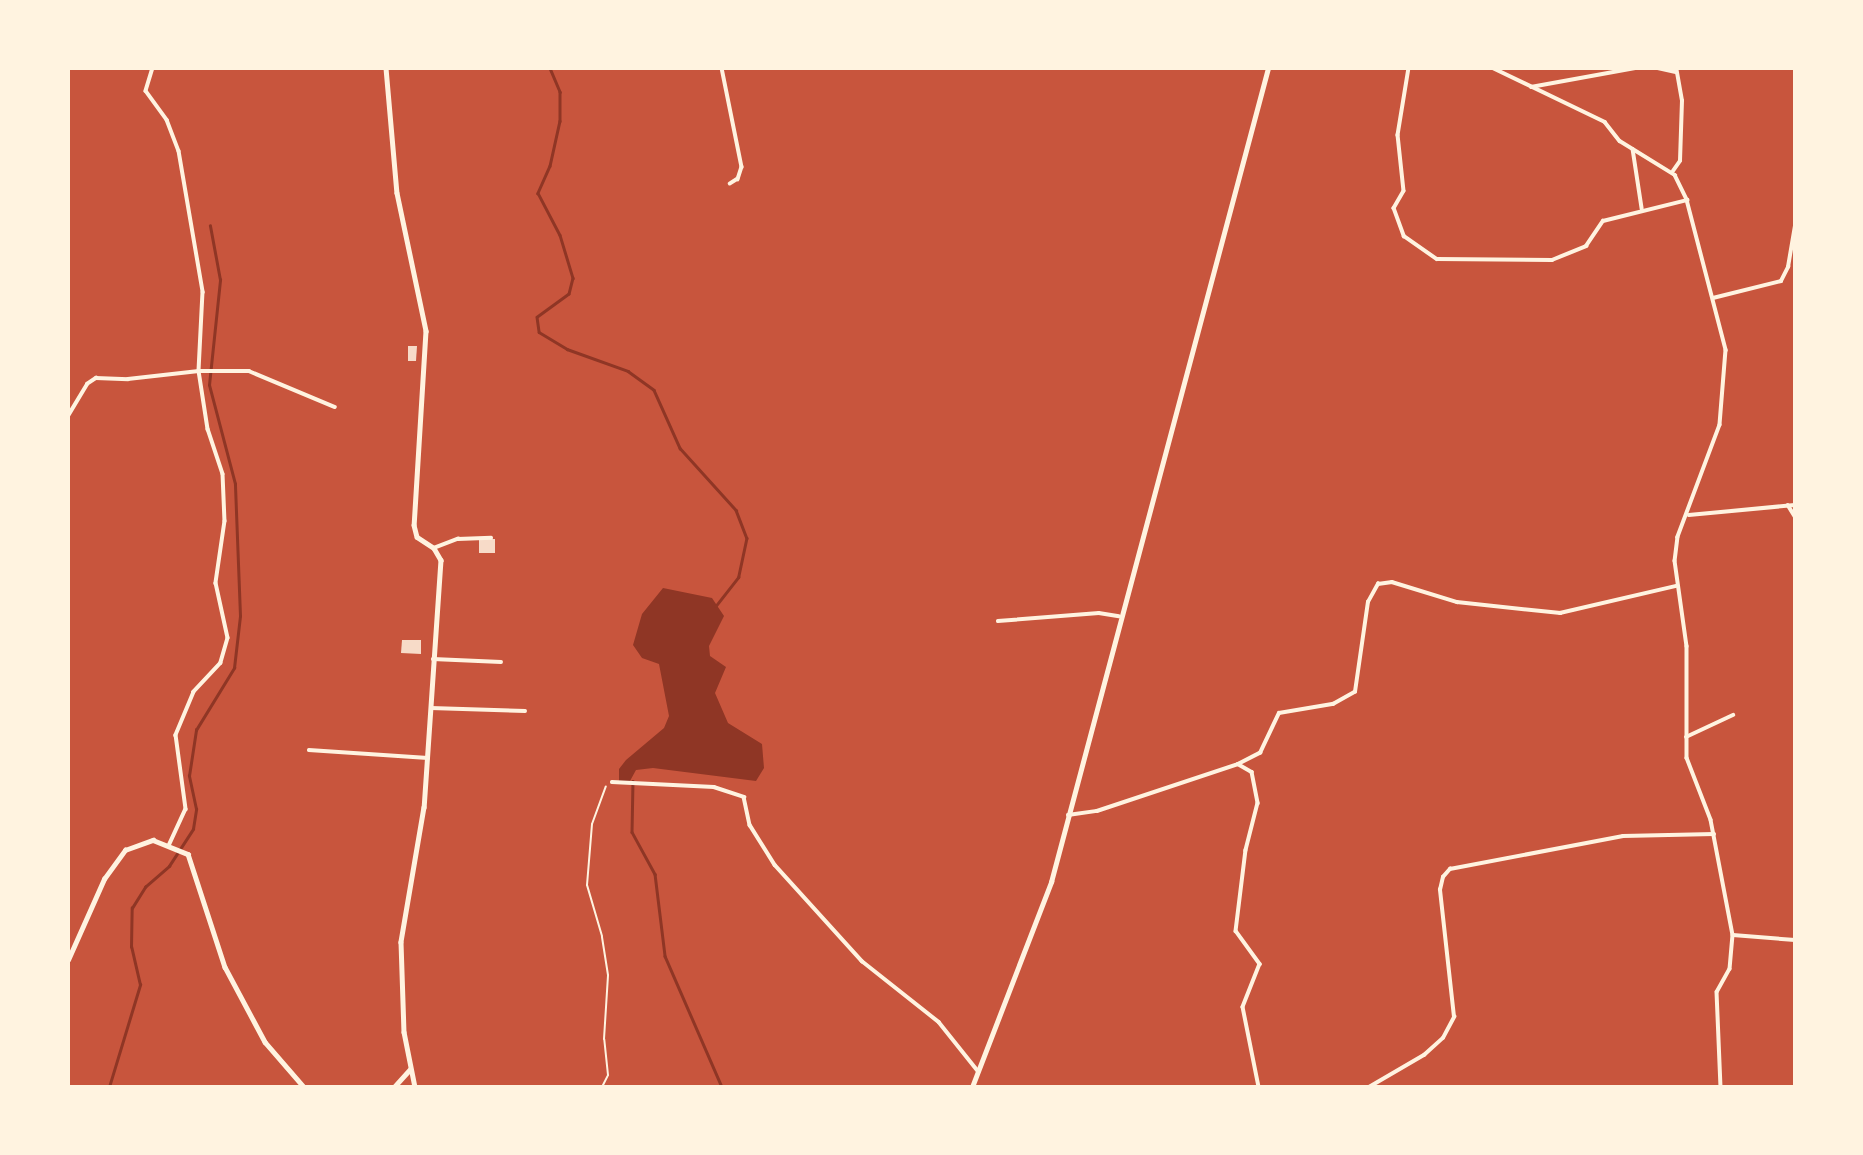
<!DOCTYPE html>
<html>
<head>
<meta charset="utf-8">
<style>
  body { margin:0 }
  #map { position:relative; width:1863px; height:1155px; overflow:hidden; background:#c8553d; font-family:"Fira Sans",sans-serif }
  div>[style] { position:absolute }
  .water>* { inset:0; background:#8f3625 }
  .stream>* { height:2.5px; margin:-1.25px; padding:0 1.25px; transform-origin:1.25px; border-radius:1.25px; background:#8f3625 }
  .building>* { inset:0; background:#f7dbc8 }
  .path>* { height:2px; margin:-1px; padding:0 1px; transform-origin:1px; border-radius:1px; background:#fff3e0 }
  .minor>* { height:3.5px; margin:-1.75px; padding:0 1.75px; transform-origin:1.75px; border-radius:1.75px; background:#fff3e0 }
  .tertiary>* { height:4.5px; margin:-2.25px; padding:0 2.25px; transform-origin:2.25px; border-radius:2.25px; background:#fff3e0 }
  span { translate:-50% -50%; white-space:nowrap; text-align:center; line-height:1.15; -webkit-text-stroke:5px #fff3e0; paint-order:stroke }
  .frame { position:absolute; inset:0; border:70px solid #fff3e0; pointer-events:none }
</style>
</head>
<body>
<div id="map">
  <div class="water">
    <i style="clip-path:polygon(663px 588px,712px 598px,724px 616px,709px 646px,710px 656px,726px 667px,715px 693px,728px 723px,762px 744px,764px 768px,756px 781px,653px 768px,636px 770px,630px 781px,619px 781px,619px 769px,626px 760px,664px 728px,669px 716px,659px 664px,642px 658px,633px 645px,642px 614px)"></i>
  </div>
  <div class="stream">
    <i style="left:550px;top:68px;width:26px;rotate:67deg"></i>
    <i style="left:560px;top:92px;width:29px;rotate:90deg"></i>
    <i style="left:560px;top:121px;width:46px;rotate:102.5deg"></i>
    <i style="left:550px;top:166px;width:30px;rotate:114deg"></i>
    <i style="left:538px;top:193px;width:47px;rotate:62.4deg"></i>
    <i style="left:560px;top:235px;width:45px;rotate:73.2deg"></i>
    <i style="left:573px;top:278px;width:16px;rotate:104deg"></i>
    <i style="left:569px;top:294px;width:39px;rotate:144deg"></i>
    <i style="left:537px;top:317px;width:15px;rotate:82deg"></i>
    <i style="left:539px;top:332px;width:33px;rotate:31deg"></i>
    <i style="left:567px;top:349px;width:65px;rotate:19.8deg"></i>
    <i style="left:628px;top:371px;width:32px;rotate:36deg"></i>
    <i style="left:654px;top:390px;width:64px;rotate:65.9deg"></i>
    <i style="left:680px;top:448px;width:84px;rotate:47.9deg"></i>
    <i style="left:736px;top:510px;width:30px;rotate:69deg"></i>
    <i style="left:747px;top:538px;width:40px;rotate:102deg"></i>
    <i style="left:739px;top:577px;width:37px;rotate:128deg"></i>
    <i style="left:633px;top:781px;width:51px;rotate:91.1deg"></i>
    <i style="left:632px;top:832px;width:48px;rotate:61.3deg"></i>
    <i style="left:655px;top:874px;width:83px;rotate:83deg"></i>
    <i style="left:665px;top:956px;width:143px;rotate:66.5deg"></i>
    <i style="left:109px;top:1087px;width:107px;rotate:-73.1deg"></i>
    <i style="left:140px;top:985px;width:39px;rotate:-103deg"></i>
    <i style="left:131px;top:947px;width:39px;rotate:-89deg"></i>
    <i style="left:132px;top:908px;width:25px;rotate:-58deg"></i>
    <i style="left:145px;top:887px;width:32px;rotate:-41deg"></i>
    <i style="left:169px;top:866px;width:44px;rotate:-57deg"></i>
    <i style="left:193px;top:829px;width:20px;rotate:-81deg"></i>
    <i style="left:196px;top:809px;width:34px;rotate:-102deg"></i>
    <i style="left:189px;top:776px;width:47px;rotate:-81.3deg"></i>
    <i style="left:196px;top:730px;width:73px;rotate:-58.5deg"></i>
    <i style="left:234px;top:668px;width:52px;rotate:-83.4deg"></i>
    <i style="left:240px;top:616px;width:132px;rotate:-92.2deg"></i>
    <i style="left:235px;top:484px;width:102px;rotate:-104.7deg"></i>
    <i style="left:209px;top:385px;width:106px;rotate:-84deg"></i>
    <i style="left:220px;top:280px;width:55px;rotate:-100.5deg"></i>
  </div>
  <div class="building">
    <i style="clip-path:polygon(408px 346px,417px 346px,416px 361px,408px 361px)"></i>
    <i style="clip-path:polygon(479px 539px,495px 539px,495px 553px,479px 553px)"></i>
    <i style="clip-path:polygon(402px 640px,421px 640px,421px 654px,401px 653px)"></i>
  </div>
  <div class="path">
    <i style="left:602px;top:1087px;width:13px;rotate:-63deg"></i>
    <i style="left:608px;top:1075px;width:36px;rotate:-96deg"></i>
    <i style="left:604px;top:1039px;width:64px;rotate:-86.4deg"></i>
    <i style="left:608px;top:975px;width:39px;rotate:-99deg"></i>
    <i style="left:602px;top:936px;width:53px;rotate:-106.4deg"></i>
    <i style="left:587px;top:885px;width:61px;rotate:-85.3deg"></i>
    <i style="left:592px;top:824px;width:40px;rotate:-69.8deg"></i>
  </div>
  <div class="minor">
    <i style="left:153px;top:68px;width:24px;rotate:107deg"></i>
    <i style="left:146px;top:91px;width:36px;rotate:54deg"></i>
    <i style="left:167px;top:120px;width:33px;rotate:69deg"></i>
    <i style="left:179px;top:151px;width:143px;rotate:80.3deg"></i>
    <i style="left:203px;top:292px;width:79px;rotate:92.9deg"></i>
    <i style="left:199px;top:371px;width:59px;rotate:81.2deg"></i>
    <i style="left:208px;top:429px;width:47px;rotate:71.6deg"></i>
    <i style="left:223px;top:474px;width:47px;rotate:87.6deg"></i>
    <i style="left:225px;top:521px;width:63px;rotate:98.3deg"></i>
    <i style="left:216px;top:583px;width:56px;rotate:77.7deg"></i>
    <i style="left:228px;top:638px;width:26px;rotate:106deg"></i>
    <i style="left:221px;top:663px;width:40px;rotate:133deg"></i>
    <i style="left:194px;top:692px;width:47px;rotate:112.7deg"></i>
    <i style="left:176px;top:735px;width:75px;rotate:82.3deg"></i>
    <i style="left:186px;top:809px;width:41px;rotate:114.7deg"></i>
    <i style="left:722px;top:68px;width:101px;rotate:78.6deg"></i>
    <i style="left:742px;top:167px;width:13px;rotate:108deg"></i>
    <i style="left:738px;top:179px;width:9px;rotate:148deg"></i>
    <i style="left:1409px;top:68px;width:68px;rotate:99.3deg"></i>
    <i style="left:1398px;top:135px;width:56px;rotate:83.9deg"></i>
    <i style="left:1404px;top:191px;width:20px;rotate:120deg"></i>
    <i style="left:1394px;top:208px;width:30px;rotate:70deg"></i>
    <i style="left:1404px;top:236px;width:40px;rotate:34.9deg"></i>
    <i style="left:1437px;top:259px;width:115px;rotate:0.5deg"></i>
    <i style="left:1552px;top:260px;width:37px;rotate:-22deg"></i>
    <i style="left:1586px;top:246px;width:30px;rotate:-56deg"></i>
    <i style="left:1603px;top:221px;width:87px;rotate:-14deg"></i>
    <i style="left:1493px;top:68px;width:124px;rotate:25.7deg"></i>
    <i style="left:1605px;top:122px;width:24px;rotate:52deg"></i>
    <i style="left:1620px;top:141px;width:65px;rotate:31.7deg"></i>
    <i style="left:1675px;top:175px;width:28px;rotate:64deg"></i>
    <i style="left:1687px;top:200px;width:155px;rotate:75.4deg"></i>
    <i style="left:1726px;top:350px;width:75px;rotate:94.6deg"></i>
    <i style="left:1720px;top:425px;width:120px;rotate:110.6deg"></i>
    <i style="left:1678px;top:537px;width:24px;rotate:97deg"></i>
    <i style="left:1675px;top:561px;width:86px;rotate:82deg"></i>
    <i style="left:1687px;top:646px;width:112px;rotate:90deg"></i>
    <i style="left:1687px;top:758px;width:66px;rotate:68.8deg"></i>
    <i style="left:1711px;top:820px;width:117px;rotate:79.2deg"></i>
    <i style="left:1733px;top:935px;width:34px;rotate:95deg"></i>
    <i style="left:1730px;top:969px;width:26px;rotate:119deg"></i>
    <i style="left:1717px;top:992px;width:95px;rotate:87.6deg"></i>
    <i style="left:1658px;top:68px;width:18px;rotate:13deg"></i>
    <i style="left:1531px;top:87px;width:107px;rotate:-10.3deg"></i>
    <i style="left:1633px;top:149px;width:60px;rotate:81.3deg"></i>
    <i style="left:1673px;top:171px;width:12px;rotate:-55deg"></i>
    <i style="left:1680px;top:161px;width:60px;rotate:-88.1deg"></i>
    <i style="left:1682px;top:101px;width:34px;rotate:-100deg"></i>
    <i style="left:1713px;top:298px;width:70px;rotate:-14deg"></i>
    <i style="left:1781px;top:281px;width:16px;rotate:-63deg"></i>
    <i style="left:1788px;top:267px;width:42px;rotate:-80.3deg"></i>
    <i style="left:68px;top:416px;width:37px;rotate:-59deg"></i>
    <i style="left:87px;top:384px;width:11px;rotate:-34deg"></i>
    <i style="left:96px;top:378px;width:32px;rotate:2deg"></i>
    <i style="left:128px;top:379px;width:71px;rotate:-6.4deg"></i>
    <i style="left:199px;top:371px;width:50px"></i>
    <i style="left:249px;top:371px;width:93px;rotate:22.7deg"></i>
    <i style="left:1788px;top:505px;width:13px;rotate:58deg"></i>
    <i style="left:1689px;top:515px;width:106px;rotate:-5.4deg"></i>
    <i style="left:434px;top:548px;width:26px;rotate:-21deg"></i>
    <i style="left:458px;top:539px;width:33px;rotate:-2deg"></i>
    <i style="left:998px;top:621px;width:101px;rotate:-4.5deg"></i>
    <i style="left:1099px;top:613px;width:20px;rotate:9deg"></i>
    <i style="left:433px;top:659px;width:68px;rotate:2.5deg"></i>
    <i style="left:431px;top:708px;width:94px;rotate:1.8deg"></i>
    <i style="left:1686px;top:737px;width:52px;rotate:-25.1deg"></i>
    <i style="left:309px;top:750px;width:119px;rotate:3.8deg"></i>
    <i style="left:1238px;top:764px;width:25px;rotate:-27deg"></i>
    <i style="left:1260px;top:753px;width:44px;rotate:-64.6deg"></i>
    <i style="left:1279px;top:713px;width:55px;rotate:-9.5deg"></i>
    <i style="left:1333px;top:704px;width:25px;rotate:-29deg"></i>
    <i style="left:1355px;top:692px;width:91px;rotate:-81.8deg"></i>
    <i style="left:1368px;top:602px;width:21px;rotate:-61deg"></i>
    <i style="left:1378px;top:584px;width:14px;rotate:-8deg"></i>
    <i style="left:1392px;top:582px;width:68px;rotate:17.1deg"></i>
    <i style="left:1457px;top:602px;width:104px;rotate:6.1deg"></i>
    <i style="left:1560px;top:613px;width:119px;rotate:-13.1deg"></i>
    <i style="left:612px;top:782px;width:102px;rotate:2.8deg"></i>
    <i style="left:714px;top:787px;width:32px;rotate:18deg"></i>
    <i style="left:744px;top:797px;width:29px;rotate:78deg"></i>
    <i style="left:750px;top:825px;width:47px;rotate:58deg"></i>
    <i style="left:775px;top:865px;width:130px;rotate:47.8deg"></i>
    <i style="left:862px;top:961px;width:98px;rotate:38.4deg"></i>
    <i style="left:939px;top:1022px;width:63px;rotate:51.5deg"></i>
    <i style="left:1068px;top:815px;width:29px;rotate:-8deg"></i>
    <i style="left:1097px;top:811px;width:149px;rotate:-18.4deg"></i>
    <i style="left:1238px;top:764px;width:16px;rotate:30deg"></i>
    <i style="left:1252px;top:772px;width:32px;rotate:79deg"></i>
    <i style="left:1258px;top:803px;width:49px;rotate:104.3deg"></i>
    <i style="left:1246px;top:850px;width:82px;rotate:97deg"></i>
    <i style="left:1236px;top:931px;width:41px;rotate:54deg"></i>
    <i style="left:1260px;top:964px;width:46px;rotate:111.6deg"></i>
    <i style="left:1243px;top:1007px;width:82px;rotate:78.7deg"></i>
    <i style="left:1733px;top:935px;width:62px;rotate:4.6deg"></i>
    <i style="left:1369px;top:1087px;width:64px;rotate:-30.2deg"></i>
    <i style="left:1424px;top:1055px;width:25px;rotate:-42deg"></i>
    <i style="left:1443px;top:1038px;width:24px;rotate:-62deg"></i>
    <i style="left:1454px;top:1017px;width:128px;rotate:-96.3deg"></i>
    <i style="left:1440px;top:890px;width:13px;rotate:-77deg"></i>
    <i style="left:1443px;top:877px;width:11px;rotate:-49deg"></i>
    <i style="left:1450px;top:869px;width:176px;rotate:-10.8deg"></i>
    <i style="left:1623px;top:836px;width:91px;rotate:-1.3deg"></i>
  </div>
  <div class="tertiary">
    <i style="left:386px;top:68px;width:125px;rotate:85deg"></i>
    <i style="left:397px;top:193px;width:141px;rotate:78.1deg"></i>
    <i style="left:426px;top:331px;width:194px;rotate:93.5deg"></i>
    <i style="left:414px;top:525px;width:12px;rotate:76deg"></i>
    <i style="left:417px;top:537px;width:20px;rotate:33deg"></i>
    <i style="left:434px;top:548px;width:14px;rotate:60deg"></i>
    <i style="left:441px;top:560px;width:248px;rotate:93.9deg"></i>
    <i style="left:424px;top:807px;width:137px;rotate:99.7deg"></i>
    <i style="left:401px;top:942px;width:90px;rotate:88.1deg"></i>
    <i style="left:404px;top:1032px;width:56px;rotate:78.7deg"></i>
    <i style="left:68px;top:960px;width:89px;rotate:-66deg"></i>
    <i style="left:104px;top:879px;width:36px;rotate:-54deg"></i>
    <i style="left:125px;top:850px;width:30px;rotate:-20deg"></i>
    <i style="left:153px;top:840px;width:38px;rotate:22deg"></i>
    <i style="left:188px;top:854px;width:119px;rotate:71.9deg"></i>
    <i style="left:225px;top:967px;width:85px;rotate:61.9deg"></i>
    <i style="left:265px;top:1042px;width:60px;rotate:49.1deg"></i>
    <i style="left:394px;top:1087px;width:24px;rotate:-48deg"></i>
    <i style="left:972px;top:1087px;width:220px;rotate:-68.9deg"></i>
    <i style="left:1051px;top:882px;width:842px;rotate:-75.07deg"></i>
  </div>
  <div class="frame"></div>
</div>
</body>
</html>
